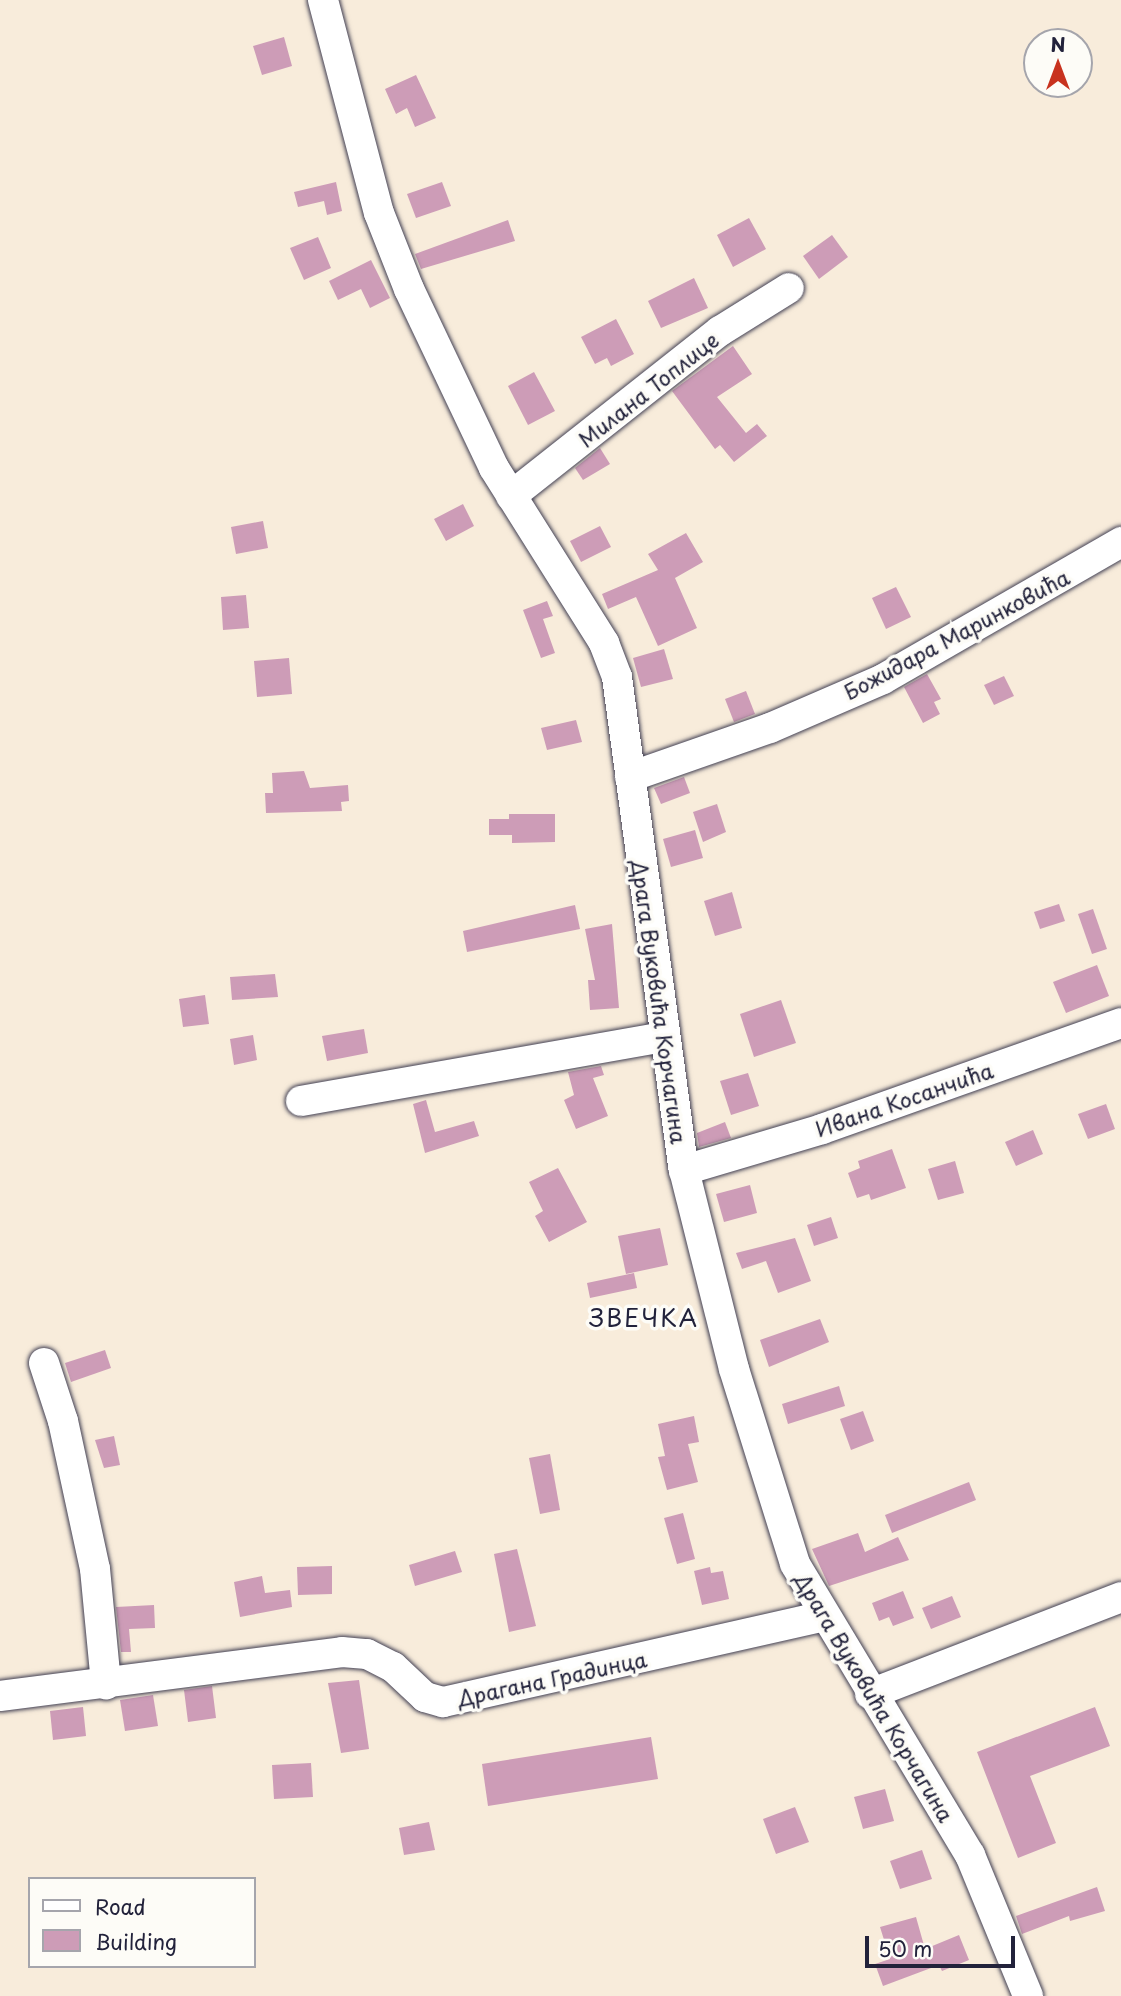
<!DOCTYPE html>
<html>
<head>
<meta charset="utf-8">
<style>
  body { margin:0 }
  #map { position:relative; width:1121px; height:1996px; overflow:hidden; background:#f8ecdb; font-family:"Playpen Sans",sans-serif }
  div>[style] { position:absolute }
  .building>* { inset:0; background:#cd9cb7 }
  .roads { filter:drop-shadow(0 0 2px #424053) drop-shadow(0 0 2px #424053) }
  .minor>* { height:30px; margin:-15px; padding:0 15px; transform-origin:15px; border-radius:15px; background:#fff }
  span { translate:-50% -50%; white-space:nowrap; text-align:center; line-height:1.15; -webkit-text-stroke:7px #fdfcf7; paint-order:stroke }
  .street-label { font-size:21px; color:#22223b }
  .quarter-label { font-size:24px; color:#22223b; letter-spacing:2px }
  .legend { position:absolute; left:28px; top:1877px; width:228px; height:91px; box-sizing:border-box; background:#fdfcf7; border:2px solid #a5a5ac; margin:0; padding:9px 12px; list-style:none; font-size:21px; color:#22223b }
  .legend li { display:flex; align-items:center; gap:14px; height:35px }
  .legend b { width:35px; border:2px solid #a5a5ac }
  .north { position:absolute; left:1023px; top:28px; width:70px; height:70px; box-sizing:border-box; background:#fdfcf7; border:2px solid #a5a5ac; border-radius:50%; rotate:0deg; font-size:19px; font-weight:700; line-height:28px; text-align:center; color:#22223b }
  .north::after { content:''; display:block; margin:auto; width:24px; height:32px; background:#c8321e; clip-path:polygon(50% 0,100% 100%,50% 72%,0 100%) }
  .scale { position:absolute; left:865px; top:1936px; width:150px; height:32px; box-sizing:border-box; border:4px solid #22223b; border-top:0; padding-left:9px; font-size:21px; line-height:24px; white-space:nowrap; color:#22223b; -webkit-text-stroke:5px #fdfcf7; paint-order:stroke }
</style>
</head>
<body>
<div id="map">
  <div class="building">
    <i style="clip-path:polygon(284px 37px,292px 66px,262px 75px,253px 46px)"></i>
    <i style="clip-path:polygon(416px 75px,436px 118px,415px 127px,407px 108px,396px 114px,385px 89px)"></i>
    <i style="clip-path:polygon(336px 182px,342px 211px,327px 215px,324px 201px,298px 207px,294px 192px)"></i>
    <i style="clip-path:polygon(442px 182px,451px 206px,416px 218px,407px 194px)"></i>
    <i style="clip-path:polygon(749px 218px,766px 249px,733px 267px,717px 235px)"></i>
    <i style="clip-path:polygon(508px 220px,515px 241px,421px 269px,415px 254px)"></i>
    <i style="clip-path:polygon(832px 235px,848px 257px,819px 279px,803px 256px)"></i>
    <i style="clip-path:polygon(318px 237px,331px 268px,304px 280px,290px 248px)"></i>
    <i style="clip-path:polygon(371px 260px,390px 298px,370px 308px,361px 289px,338px 300px,329px 281px)"></i>
    <i style="clip-path:polygon(694px 278px,708px 308px,661px 328px,648px 301px)"></i>
    <i style="clip-path:polygon(616px 319px,634px 354px,611px 366px,607px 358px,595px 364px,581px 337px)"></i>
    <i style="clip-path:polygon(733px 346px,752px 374px,717px 397px,746px 433px,757px 424px,767px 436px,734px 462px,720px 445px,715px 449px,672px 391px)"></i>
    <i style="clip-path:polygon(534px 372px,555px 411px,528px 425px,508px 386px)"></i>
    <i style="clip-path:polygon(600px 448px,610px 464px,583px 480px,575px 468px)"></i>
    <i style="clip-path:polygon(463px 504px,474px 526px,446px 541px,434px 519px)"></i>
    <i style="clip-path:polygon(263px 521px,268px 548px,236px 554px,231px 527px)"></i>
    <i style="clip-path:polygon(600px 526px,611px 547px,581px 562px,570px 541px)"></i>
    <i style="clip-path:polygon(686px 533px,703px 562px,675px 578px,697px 628px,658px 646px,636px 597px,608px 609px,602px 594px,658px 570px,648px 554px)"></i>
    <i style="clip-path:polygon(896px 587px,911px 617px,886px 629px,872px 598px)"></i>
    <i style="clip-path:polygon(246px 595px,249px 628px,223px 630px,221px 597px)"></i>
    <i style="clip-path:polygon(547px 601px,553px 616px,543px 619px,555px 653px,541px 658px,523px 610px)"></i>
    <i style="clip-path:polygon(664px 649px,673px 679px,641px 687px,633px 658px)"></i>
    <i style="clip-path:polygon(289px 658px,292px 694px,257px 697px,254px 661px)"></i>
    <i style="clip-path:polygon(927px 674px,941px 699px,934px 702px,940px 714px,923px 723px,904px 687px)"></i>
    <i style="clip-path:polygon(1004px 676px,1014px 696px,994px 705px,984px 685px)"></i>
    <i style="clip-path:polygon(746px 691px,755px 714px,734px 722px,725px 699px)"></i>
    <i style="clip-path:polygon(576px 720px,582px 742px,547px 750px,541px 728px)"></i>
    <i style="clip-path:polygon(304px 771px,310px 788px,348px 785px,349px 801px,341px 802px,342px 811px,266px 813px,265px 793px,273px 793px,272px 773px)"></i>
    <i style="clip-path:polygon(684px 777px,690px 793px,661px 804px,654px 788px)"></i>
    <i style="clip-path:polygon(717px 804px,726px 832px,703px 842px,693px 812px)"></i>
    <i style="clip-path:polygon(509px 814px,555px 814px,555px 842px,512px 843px,512px 835px,489px 835px,489px 819px,509px 819px)"></i>
    <i style="clip-path:polygon(695px 830px,703px 858px,671px 867px,663px 839px)"></i>
    <i style="clip-path:polygon(732px 892px,742px 928px,715px 936px,704px 901px)"></i>
    <i style="clip-path:polygon(1059px 904px,1065px 921px,1040px 929px,1034px 912px)"></i>
    <i style="clip-path:polygon(575px 905px,580px 929px,467px 952px,463px 931px)"></i>
    <i style="clip-path:polygon(1093px 909px,1107px 949px,1092px 954px,1078px 914px)"></i>
    <i style="clip-path:polygon(612px 924px,619px 1008px,590px 1010px,588px 980px,595px 980px,585px 929px)"></i>
    <i style="clip-path:polygon(1097px 965px,1109px 996px,1066px 1013px,1053px 982px)"></i>
    <i style="clip-path:polygon(275px 974px,278px 997px,232px 1000px,230px 977px)"></i>
    <i style="clip-path:polygon(205px 995px,209px 1024px,183px 1027px,179px 999px)"></i>
    <i style="clip-path:polygon(781px 1000px,796px 1043px,754px 1057px,740px 1014px)"></i>
    <i style="clip-path:polygon(364px 1029px,368px 1053px,327px 1061px,322px 1036px)"></i>
    <i style="clip-path:polygon(253px 1035px,257px 1060px,234px 1065px,230px 1039px)"></i>
    <i style="clip-path:polygon(601px 1066px,604px 1075px,593px 1078px,608px 1116px,576px 1129px,564px 1100px,574px 1095px,568px 1072px)"></i>
    <i style="clip-path:polygon(748px 1073px,759px 1106px,731px 1115px,720px 1081px)"></i>
    <i style="clip-path:polygon(426px 1100px,435px 1132px,474px 1121px,479px 1136px,425px 1153px,413px 1104px)"></i>
    <i style="clip-path:polygon(1106px 1104px,1115px 1129px,1088px 1139px,1078px 1114px)"></i>
    <i style="clip-path:polygon(725px 1122px,731px 1138px,699px 1147px,697px 1133px)"></i>
    <i style="clip-path:polygon(1033px 1130px,1043px 1154px,1016px 1166px,1005px 1142px)"></i>
    <i style="clip-path:polygon(892px 1149px,906px 1188px,871px 1200px,869px 1194px,857px 1198px,848px 1173px,860px 1168px,858px 1161px)"></i>
    <i style="clip-path:polygon(955px 1161px,964px 1193px,938px 1200px,928px 1169px)"></i>
    <i style="clip-path:polygon(558px 1168px,587px 1222px,549px 1242px,535px 1216px,543px 1211px,529px 1182px)"></i>
    <i style="clip-path:polygon(750px 1185px,757px 1213px,724px 1222px,716px 1194px)"></i>
    <i style="clip-path:polygon(831px 1217px,838px 1238px,814px 1246px,807px 1225px)"></i>
    <i style="clip-path:polygon(660px 1228px,668px 1265px,626px 1274px,618px 1236px)"></i>
    <i style="clip-path:polygon(795px 1238px,811px 1281px,778px 1293px,766px 1261px,742px 1269px,736px 1253px)"></i>
    <i style="clip-path:polygon(634px 1273px,637px 1288px,590px 1298px,587px 1283px)"></i>
    <i style="clip-path:polygon(820px 1319px,829px 1342px,769px 1367px,760px 1340px)"></i>
    <i style="clip-path:polygon(105px 1350px,111px 1368px,71px 1382px,65px 1363px)"></i>
    <i style="clip-path:polygon(839px 1386px,845px 1406px,788px 1424px,782px 1404px)"></i>
    <i style="clip-path:polygon(863px 1411px,874px 1441px,851px 1450px,840px 1419px)"></i>
    <i style="clip-path:polygon(694px 1416px,699px 1442px,688px 1444px,698px 1482px,667px 1490px,658px 1457px,665px 1456px,658px 1424px)"></i>
    <i style="clip-path:polygon(114px 1436px,120px 1465px,104px 1468px,95px 1440px)"></i>
    <i style="clip-path:polygon(550px 1454px,560px 1510px,540px 1514px,529px 1458px)"></i>
    <i style="clip-path:polygon(969px 1482px,976px 1500px,892px 1533px,885px 1515px)"></i>
    <i style="clip-path:polygon(683px 1513px,695px 1559px,677px 1564px,664px 1518px)"></i>
    <i style="clip-path:polygon(858px 1533px,865px 1552px,898px 1537px,909px 1560px,829px 1586px,812px 1549px)"></i>
    <i style="clip-path:polygon(517px 1549px,536px 1626px,509px 1632px,494px 1554px)"></i>
    <i style="clip-path:polygon(455px 1551px,462px 1572px,415px 1586px,409px 1565px)"></i>
    <i style="clip-path:polygon(332px 1566px,332px 1594px,298px 1595px,297px 1567px)"></i>
    <i style="clip-path:polygon(710px 1567px,711px 1573px,723px 1571px,729px 1599px,702px 1605px,694px 1571px)"></i>
    <i style="clip-path:polygon(262px 1576px,265px 1593px,290px 1590px,292px 1607px,240px 1617px,234px 1582px)"></i>
    <i style="clip-path:polygon(903px 1591px,914px 1618px,893px 1626px,889px 1617px,879px 1621px,872px 1603px)"></i>
    <i style="clip-path:polygon(952px 1596px,961px 1617px,931px 1629px,922px 1608px)"></i>
    <i style="clip-path:polygon(154px 1605px,155px 1628px,129px 1629px,131px 1652px,121px 1652px,116px 1607px)"></i>
    <i style="clip-path:polygon(359px 1680px,369px 1749px,341px 1753px,328px 1683px)"></i>
    <i style="clip-path:polygon(212px 1686px,216px 1718px,188px 1722px,184px 1690px)"></i>
    <i style="clip-path:polygon(153px 1695px,158px 1726px,125px 1731px,120px 1700px)"></i>
    <i style="clip-path:polygon(83px 1707px,86px 1736px,53px 1740px,50px 1711px)"></i>
    <i style="clip-path:polygon(1095px 1707px,1110px 1746px,1030px 1776px,1056px 1843px,1018px 1858px,977px 1752px)"></i>
    <i style="clip-path:polygon(651px 1737px,658px 1779px,488px 1806px,482px 1764px)"></i>
    <i style="clip-path:polygon(311px 1763px,313px 1797px,274px 1799px,272px 1765px)"></i>
    <i style="clip-path:polygon(885px 1789px,894px 1821px,863px 1829px,854px 1797px)"></i>
    <i style="clip-path:polygon(795px 1807px,809px 1842px,776px 1854px,763px 1819px)"></i>
    <i style="clip-path:polygon(429px 1822px,435px 1850px,404px 1855px,399px 1828px)"></i>
    <i style="clip-path:polygon(922px 1850px,932px 1879px,900px 1889px,890px 1861px)"></i>
    <i style="clip-path:polygon(1097px 1887px,1105px 1911px,1070px 1921px,1069px 1916px,1022px 1934px,1016px 1916px)"></i>
    <i style="clip-path:polygon(916px 1917px,925px 1949px,959px 1935px,969px 1960px,942px 1971px,939px 1965px,883px 1986px,875px 1964px,890px 1959px,880px 1927px)"></i>
  </div>
  <div class="roads">
    <div class="minor">
      <i style="left:323px;top:0;width:220px;rotate:75.3deg"></i>
      <i style="left:379px;top:213px;width:82px;rotate:68.5deg"></i>
      <i style="left:409px;top:289px;width:198px;rotate:64.6deg"></i>
      <i style="left:494px;top:468px;width:207px;rotate:57.8deg"></i>
      <i style="left:604px;top:643px;width:36px;rotate:69deg"></i>
      <i style="left:617px;top:677px;width:498px;rotate:82.3deg"></i>
      <i style="left:684px;top:1170px;width:205px;rotate:75.9deg"></i>
      <i style="left:734px;top:1369px;width:204px;rotate:72.6deg"></i>
      <i style="left:795px;top:1564px;width:340px;rotate:59deg"></i>
      <i style="left:970px;top:1855px;width:152px;rotate:67.6deg"></i>
      <i style="left:511px;top:496px;width:266px;rotate:-38.3deg"></i>
      <i style="left:720px;top:331px;width:81px;rotate:-31.9deg"></i>
      <i style="left:630px;top:777px;width:148px;rotate:-19.3deg"></i>
      <i style="left:770px;top:728px;width:123px;rotate:-23.4deg"></i>
      <i style="left:883px;top:679px;width:275px;rotate:-29.9deg"></i>
      <i style="left:301px;top:1101px;width:369px;rotate:-10deg"></i>
      <i style="left:684px;top:1170px;width:144px;rotate:-16.5deg"></i>
      <i style="left:822px;top:1129px;width:317px;rotate:-19.5deg"></i>
      <i style="left:44px;top:1363px;width:61px;rotate:71.9deg"></i>
      <i style="left:63px;top:1421px;width:151px;rotate:77.8deg"></i>
      <i style="left:95px;top:1569px;width:116px;rotate:84.5deg"></i>
      <i style="left:870px;top:1694px;width:269px;rotate:-21.1deg"></i>
      <i style="left:0;top:1696px;width:345px;rotate:-7.3deg"></i>
      <i style="left:342px;top:1652px;width:25px;rotate:5deg"></i>
      <i style="left:367px;top:1654px;width:29px;rotate:27deg"></i>
      <i style="left:393px;top:1667px;width:44px;rotate:43.2deg"></i>
      <i style="left:425px;top:1697px;width:19px;rotate:16deg"></i>
      <i style="left:443px;top:1702px;width:391px;rotate:-12.7deg"></i>
    </div>
  </div>
  <div class="street-label">
    <span style="left:648px;top:389px;rotate:-38deg">Милана Топлице</span>
    <span style="left:956px;top:634px;rotate:-28deg">Божидара Маринковића</span>
    <span style="left:660px;top:1002px;rotate:82deg">Драга Вуковића Корчагина</span>
    <span style="left:904px;top:1099px;rotate:-19deg">Ивана Косанчића</span>
    <span style="left:552px;top:1678px;rotate:-12deg">Драгана Градинца</span>
    <span style="left:875px;top:1697px;rotate:59deg">Драга Вуковића Корчагина</span>
  </div>
  <div class="quarter-label">
    <span style="left:644px;top:1318px">ЗВЕЧКА</span>
  </div>
  <ul class="legend">
  <li><b style="height:9px;background:#fff"></b>Road</li>
  <li><b style="height:19px;background:#cd9cb7"></b>Building</li>
  </ul>
  <div class="north">N</div>
  <div class="scale">50 m</div>
</div>
</body>
</html>
